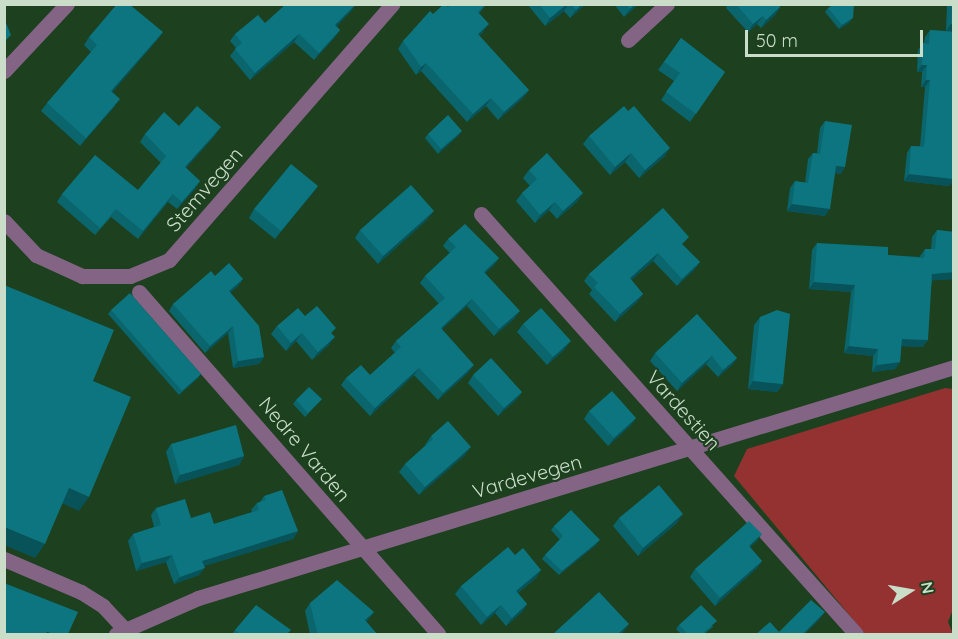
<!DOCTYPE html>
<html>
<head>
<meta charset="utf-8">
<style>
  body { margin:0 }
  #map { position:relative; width:958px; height:639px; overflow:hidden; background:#1d401f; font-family:Quicksand,sans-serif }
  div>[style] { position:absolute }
  .green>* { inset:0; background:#933230 }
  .minor>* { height:15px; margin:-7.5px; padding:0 7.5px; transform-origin:7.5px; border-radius:7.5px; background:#846485 }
  .wall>* { inset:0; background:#0a656d }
  .shaded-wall>* { inset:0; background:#085259 }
  .building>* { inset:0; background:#0c757f }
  span { translate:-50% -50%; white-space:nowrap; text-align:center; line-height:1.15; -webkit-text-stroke:4.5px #1d401f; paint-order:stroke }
  .street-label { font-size:20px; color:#c9ddc9 }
  .frame { position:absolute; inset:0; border:6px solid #c9ddc9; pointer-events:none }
  .north { position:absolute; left:880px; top:561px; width:60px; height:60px; -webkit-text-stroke:4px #1d401f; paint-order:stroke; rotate:79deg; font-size:16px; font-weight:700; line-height:24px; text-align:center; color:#c9ddc9 }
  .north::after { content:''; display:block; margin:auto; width:21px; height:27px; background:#c9ddc9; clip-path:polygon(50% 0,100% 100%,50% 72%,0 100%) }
  .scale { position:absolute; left:745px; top:30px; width:178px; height:27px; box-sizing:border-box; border:3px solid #c9ddc9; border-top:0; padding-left:8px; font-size:18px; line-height:21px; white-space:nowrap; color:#c9ddc9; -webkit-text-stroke:4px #1d401f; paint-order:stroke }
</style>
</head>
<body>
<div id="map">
  <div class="green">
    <i style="clip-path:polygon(945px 388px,953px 389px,954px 607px,948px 622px,953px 634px,865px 634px,734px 476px,747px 449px)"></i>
  </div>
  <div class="minor">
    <i style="left:628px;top:40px;width:53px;rotate:-42.7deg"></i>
    <i style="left:4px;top:71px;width:92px;rotate:-46.8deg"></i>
    <i style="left:481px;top:214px;width:563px;rotate:48.24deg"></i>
    <i style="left:4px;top:221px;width:47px;rotate:46.7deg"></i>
    <i style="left:36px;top:255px;width:51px;rotate:24.5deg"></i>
    <i style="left:82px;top:276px;width:48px"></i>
    <i style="left:130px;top:276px;width:42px;rotate:-22.3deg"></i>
    <i style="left:169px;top:260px;width:340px;rotate:-48.9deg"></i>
    <i style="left:139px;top:292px;width:454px;rotate:48.8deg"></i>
    <i style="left:4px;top:559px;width:84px;rotate:23.2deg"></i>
    <i style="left:81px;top:592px;width:26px;rotate:32deg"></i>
    <i style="left:103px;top:606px;width:38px;rotate:47deg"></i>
    <i style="left:116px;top:634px;width:90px;rotate:-23.7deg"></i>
    <i style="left:198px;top:598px;width:791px;rotate:-16.99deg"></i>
  </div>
  <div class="wall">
    <i style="clip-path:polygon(356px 4px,351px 11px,336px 26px,340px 30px,335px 37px,314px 60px,294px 42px,250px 80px,230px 56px,236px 48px,230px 41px,235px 34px)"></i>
    <i style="clip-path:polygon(487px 4px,479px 13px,483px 32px,479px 36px,529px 90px,523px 98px,498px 120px,486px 106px,467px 122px,421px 71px,416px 75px,398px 49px,403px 41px,433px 14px,448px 7px)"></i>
    <i style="clip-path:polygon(527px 4px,586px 4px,570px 18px,564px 11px,545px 26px)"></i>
    <i style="clip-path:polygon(614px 4px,639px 4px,624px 17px)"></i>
    <i style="clip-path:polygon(728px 4px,779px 4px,780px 7px,775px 15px,761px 28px,757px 24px,748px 32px,726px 8px)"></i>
    <i style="clip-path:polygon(947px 4px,954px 4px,954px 180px,949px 186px,904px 181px,907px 153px,911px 146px,920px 146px,925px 87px,921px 87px,922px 72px,917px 72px,918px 50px,923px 43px,924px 43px,925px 37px,930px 30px,946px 31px)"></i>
    <i style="clip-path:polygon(828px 8px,850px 22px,839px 29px,825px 12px)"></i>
    <i style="clip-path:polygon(163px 32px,157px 40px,112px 92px,114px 107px,80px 146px,41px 111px,47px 103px,91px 52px,84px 45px,89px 37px)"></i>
    <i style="clip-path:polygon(681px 38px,725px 72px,690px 122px,661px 100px,674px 81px,658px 70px)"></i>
    <i style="clip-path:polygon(825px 121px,841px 174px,835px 173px,825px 216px,787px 211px,790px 188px,795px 181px,805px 183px,808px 159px,813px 153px,817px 153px,820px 128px)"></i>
    <i style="clip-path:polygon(179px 126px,216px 134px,186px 168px,200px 181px,195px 189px,177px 209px,168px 202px,138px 239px,111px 217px,95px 235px,57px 202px,62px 194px,138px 190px,161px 163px,140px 142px,145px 134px)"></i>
    <i style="clip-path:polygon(428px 134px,459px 135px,438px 154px,425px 138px)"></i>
    <i style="clip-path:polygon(589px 136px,665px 156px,639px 178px,625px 162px,610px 175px,583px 144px)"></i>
    <i style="clip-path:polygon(529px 170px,578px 201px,557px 219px,549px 210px,535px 223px,516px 201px,522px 193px,530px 186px,523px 178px)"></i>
    <i style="clip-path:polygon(318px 186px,275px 239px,249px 218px,254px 209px)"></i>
    <i style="clip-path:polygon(428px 219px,378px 264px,355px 238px,360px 230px)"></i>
    <i style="clip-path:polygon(937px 230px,954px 232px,954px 279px,932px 280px,923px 347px,901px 346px,900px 362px,895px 369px,872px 372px,873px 356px,844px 353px,851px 292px,809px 289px,812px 250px,817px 243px,888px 255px,920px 257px,920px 256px,925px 249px,931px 249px,932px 237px)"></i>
    <i style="clip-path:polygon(448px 239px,499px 258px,494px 265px,485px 273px,515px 318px,494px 336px,467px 306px,442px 329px,469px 372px,438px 400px,414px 375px,370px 416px,341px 385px,346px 378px,370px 375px,395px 353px,391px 348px,396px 341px,439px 304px,420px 283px,425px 276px,450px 253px,443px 246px)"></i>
    <i style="clip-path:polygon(683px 245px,700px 262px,694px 270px,677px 286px,653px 261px,631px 280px,643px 294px,637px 302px,615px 322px,589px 294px,592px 290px,584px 281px,589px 274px)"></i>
    <i style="clip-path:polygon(215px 276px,243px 279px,238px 286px,230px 293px,264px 357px,259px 364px,233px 368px,228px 333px,205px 353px,169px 311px,173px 304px)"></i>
    <i style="clip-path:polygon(111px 310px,201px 374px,198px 378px,179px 395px,108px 314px)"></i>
    <i style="clip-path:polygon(305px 316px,332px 334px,329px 345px,312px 360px,296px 341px,286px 351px,271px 334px,277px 326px)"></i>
    <i style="clip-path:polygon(760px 317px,783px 384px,777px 392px,748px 389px,754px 325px)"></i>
    <i style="clip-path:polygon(523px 324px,565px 349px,547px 365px,517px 332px)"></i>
    <i style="clip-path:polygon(655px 353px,737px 358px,732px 365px,718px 377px,706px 364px,677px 391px,650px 361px)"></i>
    <i style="clip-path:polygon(473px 375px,522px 392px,516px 400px,498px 416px,468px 383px)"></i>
    <i style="clip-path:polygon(322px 399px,305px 417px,293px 404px,296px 400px)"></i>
    <i style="clip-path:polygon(589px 411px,636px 418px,630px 426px,608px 446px,584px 419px)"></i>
    <i style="clip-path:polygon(431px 436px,465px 455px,419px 495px,399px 472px,405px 464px,426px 445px,425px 445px)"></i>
    <i style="clip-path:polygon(171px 444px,244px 456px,239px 465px,175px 484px,166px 452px)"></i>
    <i style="clip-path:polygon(264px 496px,298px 531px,293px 539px,204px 566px,199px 575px,174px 584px,166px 562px,136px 571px,128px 541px,133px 534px,154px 527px,151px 515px,156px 508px,214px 524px,252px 512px,251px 510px,257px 503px,260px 502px)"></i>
    <i style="clip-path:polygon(619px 518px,677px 523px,638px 556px,613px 526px)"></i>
    <i style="clip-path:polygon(554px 526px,597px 544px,559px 575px,542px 559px,545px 555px,560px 540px,551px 530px)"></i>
    <i style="clip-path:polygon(757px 541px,750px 547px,762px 561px,757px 568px,715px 606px,690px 577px,695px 569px)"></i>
    <i style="clip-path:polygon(515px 555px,541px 570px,536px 578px,518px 593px,527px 604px,522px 612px,506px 626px,495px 613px,481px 625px,455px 594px,461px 586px)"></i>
    <i style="clip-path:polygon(310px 603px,374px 612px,366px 622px,377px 634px,310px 634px,305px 611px)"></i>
    <i style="clip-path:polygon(679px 625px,714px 626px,704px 634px,681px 634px,676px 629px)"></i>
    <i style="clip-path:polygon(235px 630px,288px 634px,232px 634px)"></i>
  </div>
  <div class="shaded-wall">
    <i style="clip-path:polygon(356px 4px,351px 11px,331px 33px,335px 25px)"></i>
    <i style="clip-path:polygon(567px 4px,568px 4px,564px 11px,545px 26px,550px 18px)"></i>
    <i style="clip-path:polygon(582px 4px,586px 4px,570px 18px,576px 10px)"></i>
    <i style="clip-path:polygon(635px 4px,639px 4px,624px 17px,630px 9px)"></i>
    <i style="clip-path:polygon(780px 7px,775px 15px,761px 28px,766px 20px)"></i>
    <i style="clip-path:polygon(763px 16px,757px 24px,748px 32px,753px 24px)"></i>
    <i style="clip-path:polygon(853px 18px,850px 22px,839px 29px,842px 25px)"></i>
    <i style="clip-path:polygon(489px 24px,483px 32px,472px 42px,478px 34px)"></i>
    <i style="clip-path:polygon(951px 24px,954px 24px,954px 32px,946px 31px)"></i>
    <i style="clip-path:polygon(340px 30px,335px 37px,314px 60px,319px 53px)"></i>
    <i style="clip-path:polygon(163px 32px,157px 40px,106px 100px,111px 91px)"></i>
    <i style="clip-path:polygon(299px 34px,294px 42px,250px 80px,255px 73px)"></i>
    <i style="clip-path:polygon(426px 63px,421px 71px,416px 75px,421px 67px)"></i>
    <i style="clip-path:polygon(922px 65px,927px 65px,922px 72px,917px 72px)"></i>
    <i style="clip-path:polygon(926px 80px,930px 80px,925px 87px,921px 87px)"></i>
    <i style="clip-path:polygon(529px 90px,523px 98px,498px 120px,504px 112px)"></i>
    <i style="clip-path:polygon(491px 98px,486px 106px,467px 122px,473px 114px)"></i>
    <i style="clip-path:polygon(120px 99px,114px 107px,80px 146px,86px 138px)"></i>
    <i style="clip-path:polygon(221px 127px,216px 134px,180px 175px,185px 167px)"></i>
    <i style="clip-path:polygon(462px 131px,459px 135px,438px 154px,441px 149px)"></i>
    <i style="clip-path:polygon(670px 148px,665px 156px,639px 178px,645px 170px)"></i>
    <i style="clip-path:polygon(631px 153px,625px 162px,610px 175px,615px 167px)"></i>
    <i style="clip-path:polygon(836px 166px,845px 167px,841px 174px,832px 172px)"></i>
    <i style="clip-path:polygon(909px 174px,954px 179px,954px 180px,949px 186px,904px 181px)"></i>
    <i style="clip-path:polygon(200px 181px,195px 189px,177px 209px,182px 202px)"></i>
    <i style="clip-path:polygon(318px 186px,312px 194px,275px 239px,281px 231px)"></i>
    <i style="clip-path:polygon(583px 193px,578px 201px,557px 219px,563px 211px)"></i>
    <i style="clip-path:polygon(173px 194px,168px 202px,138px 239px,143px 231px)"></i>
    <i style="clip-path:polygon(555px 202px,549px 210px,535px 223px,540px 215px)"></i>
    <i style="clip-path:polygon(792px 204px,830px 209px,825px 216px,787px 211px)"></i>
    <i style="clip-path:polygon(434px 211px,428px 219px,378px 264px,383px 256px)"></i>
    <i style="clip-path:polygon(658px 253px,653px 261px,625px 286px,630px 278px)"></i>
    <i style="clip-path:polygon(499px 258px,494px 265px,479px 279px,484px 272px)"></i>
    <i style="clip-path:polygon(700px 262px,694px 270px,677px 286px,682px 279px)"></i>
    <i style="clip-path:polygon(954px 272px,954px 279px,927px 281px,932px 274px)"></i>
    <i style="clip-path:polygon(243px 279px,238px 286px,224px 298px,229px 291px)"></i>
    <i style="clip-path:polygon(814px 282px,855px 285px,851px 292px,809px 289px)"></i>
    <i style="clip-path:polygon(643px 294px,637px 302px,615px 322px,620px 314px)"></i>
    <i style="clip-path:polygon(472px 299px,467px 306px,436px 335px,441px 328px)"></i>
    <i style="clip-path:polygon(520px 311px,515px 318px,494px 336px,499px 329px)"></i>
    <i style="clip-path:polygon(233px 326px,228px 333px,205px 353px,210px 346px)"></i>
    <i style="clip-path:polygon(302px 333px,296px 341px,286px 351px,291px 343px)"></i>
    <i style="clip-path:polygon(335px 337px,329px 345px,312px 360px,318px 352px)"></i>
    <i style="clip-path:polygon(902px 339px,928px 340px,923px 347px,897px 346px)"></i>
    <i style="clip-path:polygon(571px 341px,565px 349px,547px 365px,553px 357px)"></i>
    <i style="clip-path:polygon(849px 346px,878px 349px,873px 356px,844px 353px)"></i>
    <i style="clip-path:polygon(712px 356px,706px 364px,677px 391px,682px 383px)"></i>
    <i style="clip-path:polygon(264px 357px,259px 364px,233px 368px,238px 361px)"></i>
    <i style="clip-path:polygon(737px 358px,732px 365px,718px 377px,723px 370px)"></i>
    <i style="clip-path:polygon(900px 362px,895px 369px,872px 372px,877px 365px)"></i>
    <i style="clip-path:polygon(474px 365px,469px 372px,438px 400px,443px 393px)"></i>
    <i style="clip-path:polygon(419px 368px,414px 375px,370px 416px,375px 408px)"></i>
    <i style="clip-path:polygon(201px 374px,198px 378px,179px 395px,182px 391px)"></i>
    <i style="clip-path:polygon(753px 381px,783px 384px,777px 392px,748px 389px)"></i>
    <i style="clip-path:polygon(522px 392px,516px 400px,498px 416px,504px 408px)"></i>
    <i style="clip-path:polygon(636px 418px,630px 426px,608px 446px,614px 438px)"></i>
    <i style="clip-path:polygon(471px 447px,465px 455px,419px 495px,425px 487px)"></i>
    <i style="clip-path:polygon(244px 456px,239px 465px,175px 484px,180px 475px)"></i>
    <i style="clip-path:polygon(69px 488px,89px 497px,79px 511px,59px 502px)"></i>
    <i style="clip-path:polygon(683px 514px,677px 523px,638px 556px,643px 548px)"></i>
    <i style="clip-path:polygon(4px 527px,45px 544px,35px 558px,4px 545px)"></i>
    <i style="clip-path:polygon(298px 531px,293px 539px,197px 568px,202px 561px)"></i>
    <i style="clip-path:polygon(762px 534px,757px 541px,744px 553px,749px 546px)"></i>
    <i style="clip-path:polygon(600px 540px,597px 544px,559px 575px,562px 571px)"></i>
    <i style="clip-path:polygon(172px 555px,166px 562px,136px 571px,142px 563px)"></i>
    <i style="clip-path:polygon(762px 561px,757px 568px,715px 606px,720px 598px)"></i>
    <i style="clip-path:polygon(205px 568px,199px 575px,174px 584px,180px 577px)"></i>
    <i style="clip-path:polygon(541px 570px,536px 578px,510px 599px,516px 591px)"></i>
    <i style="clip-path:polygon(527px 604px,522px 612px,506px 626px,512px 618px)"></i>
    <i style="clip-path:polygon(501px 605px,495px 613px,481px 625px,487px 617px)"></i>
    <i style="clip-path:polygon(374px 612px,368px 620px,359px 629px,365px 620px)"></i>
    <i style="clip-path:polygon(825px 612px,819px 620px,805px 634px,803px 634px)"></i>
    <i style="clip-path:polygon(629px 624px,622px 634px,618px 634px)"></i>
  </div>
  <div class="building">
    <i style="clip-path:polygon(117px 4px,129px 4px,163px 32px,111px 91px,120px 99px,86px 138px,47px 103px,97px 45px,89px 37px)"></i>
    <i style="clip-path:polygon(286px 4px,356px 4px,335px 25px,340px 30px,319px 53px,299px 34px,255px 73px,235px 49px,242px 43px,235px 34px,258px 15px,265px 23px)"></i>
    <i style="clip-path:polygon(444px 4px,446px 4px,448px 7px,450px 4px,485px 4px,478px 12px,489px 24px,478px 34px,529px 90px,504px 112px,491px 98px,473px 114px,426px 63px,421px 67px,403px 41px,430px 11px,433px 14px)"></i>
    <i style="clip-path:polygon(539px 4px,567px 4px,550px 18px)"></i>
    <i style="clip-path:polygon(571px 4px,582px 4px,576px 10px)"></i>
    <i style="clip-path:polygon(626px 4px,635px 4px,630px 9px)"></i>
    <i style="clip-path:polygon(736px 4px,778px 4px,780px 7px,766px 20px,763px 16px,753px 24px)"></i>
    <i style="clip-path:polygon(834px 4px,854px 4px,853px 18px,842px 25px,828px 8px)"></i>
    <i style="clip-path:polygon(952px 4px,954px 4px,954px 24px,951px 24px)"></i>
    <i style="clip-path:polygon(4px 18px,11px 35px,4px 42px)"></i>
    <i style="clip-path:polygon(930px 30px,954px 32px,954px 179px,909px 174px,911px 146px,924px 147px,930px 80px,926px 80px,927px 65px,922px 65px,923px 43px,929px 44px)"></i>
    <i style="clip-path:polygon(681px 38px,725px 72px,696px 114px,666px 92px,680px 73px,664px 62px)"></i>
    <i style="clip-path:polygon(197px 106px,221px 127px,185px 167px,200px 181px,182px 202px,173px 194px,143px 231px,116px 209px,100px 228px,62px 194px,95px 155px,138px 190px,166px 156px,145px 134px,164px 112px,179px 126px)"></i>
    <i style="clip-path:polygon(624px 106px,628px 111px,634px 106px,670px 148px,645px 170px,631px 153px,615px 167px,589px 136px)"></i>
    <i style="clip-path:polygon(448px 115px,462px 131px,441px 149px,428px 134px)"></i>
    <i style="clip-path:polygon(825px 121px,852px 125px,845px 167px,836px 166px,830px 209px,792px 204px,795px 181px,808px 183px,813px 153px,820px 154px)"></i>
    <i style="clip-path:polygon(547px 153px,583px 193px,563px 211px,555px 202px,540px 215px,522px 193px,537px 179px,529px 170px)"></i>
    <i style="clip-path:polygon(291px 164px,318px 186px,281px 231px,254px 209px)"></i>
    <i style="clip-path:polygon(411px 185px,434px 211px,383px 256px,360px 230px)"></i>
    <i style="clip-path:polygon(663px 208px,689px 237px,682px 244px,700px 262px,682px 279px,658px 253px,630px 278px,643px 294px,620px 314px,594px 287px,598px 283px,589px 274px)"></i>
    <i style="clip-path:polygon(465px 224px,499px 258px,484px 272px,520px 311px,499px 329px,472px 299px,441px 328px,474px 365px,443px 393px,419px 368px,375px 408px,346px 378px,361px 365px,370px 375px,401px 347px,396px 341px,445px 298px,425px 276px,456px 247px,448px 239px)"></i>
    <i style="clip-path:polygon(937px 230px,954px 232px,954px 272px,932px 274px,928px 340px,902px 339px,900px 362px,877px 365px,878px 349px,849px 346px,855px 285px,814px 282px,817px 243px,888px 247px,888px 255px,924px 258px,925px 249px,935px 249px)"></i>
    <i style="clip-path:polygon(229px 263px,243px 279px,229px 291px,259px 326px,264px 357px,238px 361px,233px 326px,210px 346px,173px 304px,211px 271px,215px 276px)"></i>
    <i style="clip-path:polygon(4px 285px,114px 330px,93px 381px,131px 397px,89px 497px,69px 488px,45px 544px,4px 527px)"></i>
    <i style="clip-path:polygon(130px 293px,201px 374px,182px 391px,111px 310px)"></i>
    <i style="clip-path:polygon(317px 306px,336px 328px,331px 333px,335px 337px,318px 352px,302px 333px,291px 343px,277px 326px,298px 308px,305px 316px)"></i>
    <i style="clip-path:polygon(541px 308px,571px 341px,553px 357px,523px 324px)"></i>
    <i style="clip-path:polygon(777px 310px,790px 314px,783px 384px,753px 381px,760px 317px)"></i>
    <i style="clip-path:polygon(697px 314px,737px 358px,723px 370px,712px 356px,682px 383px,655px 353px)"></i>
    <i style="clip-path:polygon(491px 358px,522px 392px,504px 408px,473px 375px)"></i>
    <i style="clip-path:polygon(309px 387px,322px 399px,308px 413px,296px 400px)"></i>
    <i style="clip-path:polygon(612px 391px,636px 418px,614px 438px,589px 411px)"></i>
    <i style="clip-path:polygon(448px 421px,471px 447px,425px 487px,405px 464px,433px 439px,431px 436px)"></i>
    <i style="clip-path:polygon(236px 425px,244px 456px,180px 475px,171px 444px)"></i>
    <i style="clip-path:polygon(659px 485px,683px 514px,643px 548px,619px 518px)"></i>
    <i style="clip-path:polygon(282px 490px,298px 531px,202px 561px,205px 568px,180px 577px,172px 555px,142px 563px,133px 534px,161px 525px,156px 508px,185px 499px,191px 518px,210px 512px,214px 524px,259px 510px,257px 503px,266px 500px,264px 496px)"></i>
    <i style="clip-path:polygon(571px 510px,600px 540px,562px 571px,545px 555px,563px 536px,554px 526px)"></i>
    <i style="clip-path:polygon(749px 521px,762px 534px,749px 546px,762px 561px,720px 598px,695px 569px)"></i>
    <i style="clip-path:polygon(508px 547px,515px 555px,523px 548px,541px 570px,516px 591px,527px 604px,512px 618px,501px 605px,487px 617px,461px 586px)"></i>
    <i style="clip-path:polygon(337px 580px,374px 612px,365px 620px,377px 634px,319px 634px,317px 632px,310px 603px)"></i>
    <i style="clip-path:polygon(4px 583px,78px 612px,68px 634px,54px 634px,47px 632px,46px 634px,4px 634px)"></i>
    <i style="clip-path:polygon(599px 592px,629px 624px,618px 634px,553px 634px)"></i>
    <i style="clip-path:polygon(811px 600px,825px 612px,803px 634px,756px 634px,770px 622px,779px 632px)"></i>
    <i style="clip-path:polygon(256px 605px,291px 630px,287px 634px,240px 634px,235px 630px)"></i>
    <i style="clip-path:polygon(701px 605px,717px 621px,702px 634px,688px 634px,679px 625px)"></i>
  </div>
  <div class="street-label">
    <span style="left:204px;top:189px;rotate:-49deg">Stemvegen</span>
    <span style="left:684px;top:410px;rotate:48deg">Vardestien</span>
    <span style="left:305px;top:449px;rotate:50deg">Nedre Varden</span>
    <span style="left:527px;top:476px;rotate:-16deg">Vardevegen</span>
  </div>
  <div class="frame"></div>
  <div class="north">N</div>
  <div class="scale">50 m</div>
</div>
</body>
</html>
